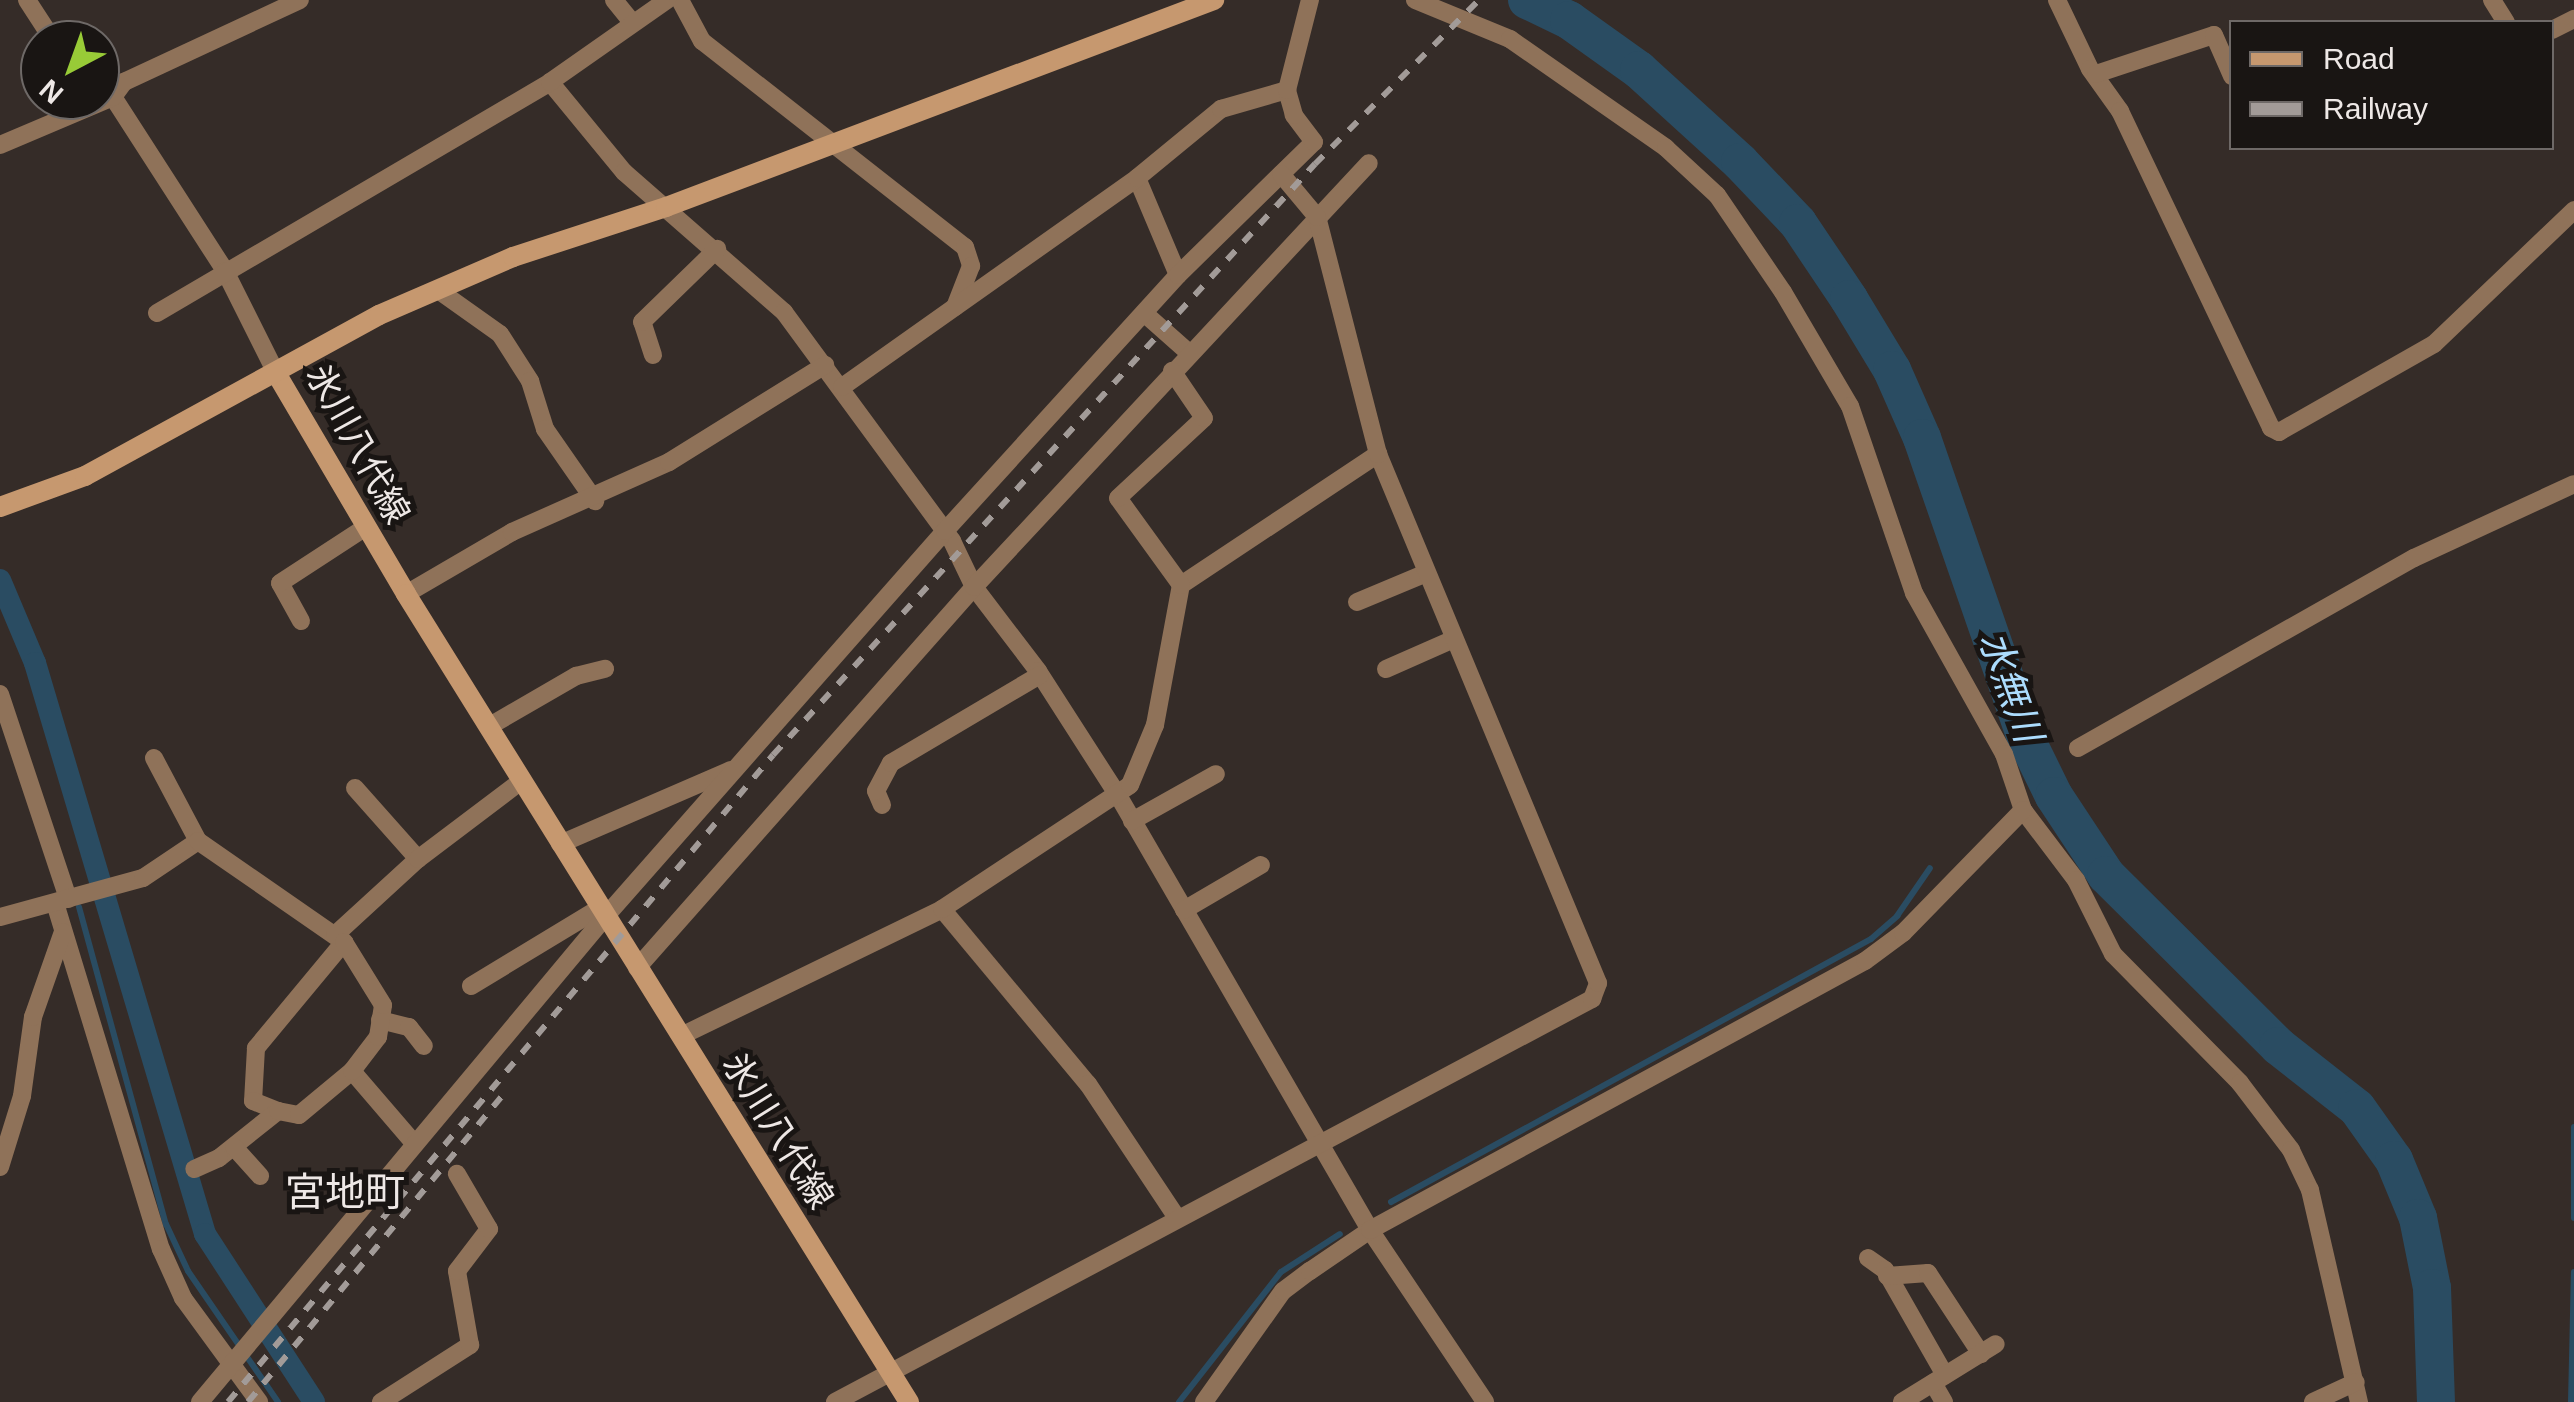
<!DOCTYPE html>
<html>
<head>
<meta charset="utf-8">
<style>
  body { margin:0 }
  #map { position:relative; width:2574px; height:1402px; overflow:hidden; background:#352c28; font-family:Helvetica,"Noto Sans JP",sans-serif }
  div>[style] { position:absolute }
  .stream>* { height:6px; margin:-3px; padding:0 3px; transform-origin:3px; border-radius:3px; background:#2a4c62 }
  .canal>* { height:22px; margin:-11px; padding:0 11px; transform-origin:11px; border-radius:11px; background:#2a4c62 }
  .river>* { height:38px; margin:-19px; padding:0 19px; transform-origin:19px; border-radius:19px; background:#2a4c62 }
  .street>* { height:18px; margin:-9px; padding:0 9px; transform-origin:9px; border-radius:9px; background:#8f7259 }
  .secondary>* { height:20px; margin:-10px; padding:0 10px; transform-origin:10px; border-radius:10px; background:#c6986f }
  .rail>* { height:6px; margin-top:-3px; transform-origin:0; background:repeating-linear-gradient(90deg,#a29b98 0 12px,transparent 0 24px) }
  span { translate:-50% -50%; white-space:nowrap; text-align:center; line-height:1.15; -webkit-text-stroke:10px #191513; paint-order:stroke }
  .street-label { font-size:35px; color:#eee8e6 }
  .water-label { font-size:38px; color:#acdcfd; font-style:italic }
  .quarter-label { font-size:40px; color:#eee8e6 }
  .legend { position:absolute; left:2229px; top:20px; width:325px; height:130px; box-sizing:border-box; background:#191513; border:2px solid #6e6967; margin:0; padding:12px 18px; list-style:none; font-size:30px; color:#eee8e6 }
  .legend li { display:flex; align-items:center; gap:20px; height:50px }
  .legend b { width:50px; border:2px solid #6e6967 }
  .north { position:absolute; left:20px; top:20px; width:100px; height:100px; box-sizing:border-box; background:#191513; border:2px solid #6e6967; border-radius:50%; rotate:221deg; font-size:28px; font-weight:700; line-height:40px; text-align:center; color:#eee8e6 }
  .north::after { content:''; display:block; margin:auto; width:35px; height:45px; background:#98cb37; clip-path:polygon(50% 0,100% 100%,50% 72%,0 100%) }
</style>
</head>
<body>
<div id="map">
  <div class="stream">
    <i style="left:2041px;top:802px;width:14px;rotate:-25deg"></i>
    <i style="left:79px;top:907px;width:329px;rotate:74.7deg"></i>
    <i style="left:166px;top:1224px;width:52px;rotate:64.9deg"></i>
    <i style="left:188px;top:1271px;width:159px;rotate:55.5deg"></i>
    <i style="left:2574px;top:1127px;width:91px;rotate:90deg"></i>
    <i style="left:1391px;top:1202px;width:547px;rotate:-28.72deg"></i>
    <i style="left:1871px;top:939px;width:35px;rotate:-41deg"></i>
    <i style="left:1897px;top:916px;width:58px;rotate:-55.5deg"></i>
    <i style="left:1179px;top:1402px;width:165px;rotate:-51.9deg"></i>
    <i style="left:1281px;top:1272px;width:70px;rotate:-32.8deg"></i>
    <i style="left:2571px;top:1402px;width:130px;rotate:-88.7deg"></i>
  </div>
  <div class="canal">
    <i style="left:0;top:580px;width:90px;rotate:67.1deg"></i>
    <i style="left:35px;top:663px;width:596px;rotate:73.42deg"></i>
    <i style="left:205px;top:1234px;width:200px;rotate:57deg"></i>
  </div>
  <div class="river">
    <i style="left:1527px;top:0;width:47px;rotate:25.5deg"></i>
    <i style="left:1569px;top:20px;width:86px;rotate:35.5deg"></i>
    <i style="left:1639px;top:70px;width:137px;rotate:42.3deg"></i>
    <i style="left:1740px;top:162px;width:84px;rotate:46.4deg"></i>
    <i style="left:1798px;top:223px;width:92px;rotate:56.1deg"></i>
    <i style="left:1849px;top:299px;width:83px;rotate:58.8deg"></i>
    <i style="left:1892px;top:370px;width:74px;rotate:66.2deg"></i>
    <i style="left:1922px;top:438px;width:321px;rotate:70.9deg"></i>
    <i style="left:2027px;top:741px;width:61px;rotate:63.9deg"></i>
    <i style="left:2054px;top:796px;width:95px;rotate:56.6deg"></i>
    <i style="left:2106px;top:875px;width:243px;rotate:44.8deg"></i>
    <i style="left:2278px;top:1046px;width:100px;rotate:38.1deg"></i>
    <i style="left:2357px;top:1108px;width:64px;rotate:54.6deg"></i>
    <i style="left:2394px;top:1160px;width:63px;rotate:67.5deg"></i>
    <i style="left:2418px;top:1218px;width:71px;rotate:78.7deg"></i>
    <i style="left:2432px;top:1288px;width:114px;rotate:88deg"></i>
  </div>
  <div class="street">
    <i style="left:27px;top:0;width:48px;rotate:57deg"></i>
    <i style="left:614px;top:0;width:28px;rotate:51deg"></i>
    <i style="left:680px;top:0;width:47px;rotate:61.8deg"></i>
    <i style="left:702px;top:41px;width:334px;rotate:38.1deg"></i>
    <i style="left:965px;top:247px;width:20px;rotate:72deg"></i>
    <i style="left:971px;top:266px;width:44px;rotate:111.3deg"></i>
    <i style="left:1415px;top:0;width:103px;rotate:22.3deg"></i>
    <i style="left:1510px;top:39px;width:190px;rotate:34.9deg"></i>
    <i style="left:1666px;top:148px;width:69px;rotate:42.7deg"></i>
    <i style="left:1717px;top:195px;width:117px;rotate:55.8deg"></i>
    <i style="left:1783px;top:292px;width:132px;rotate:59.6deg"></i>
    <i style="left:1850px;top:406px;width:198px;rotate:71.1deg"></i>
    <i style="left:1914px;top:593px;width:184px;rotate:60.8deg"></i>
    <i style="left:2004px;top:754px;width:59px;rotate:71.3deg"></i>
    <i style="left:2023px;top:810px;width:88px;rotate:52.9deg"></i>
    <i style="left:2076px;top:880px;width:83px;rotate:63.4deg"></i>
    <i style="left:2113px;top:954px;width:181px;rotate:45.4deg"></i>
    <i style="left:2240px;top:1083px;width:84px;rotate:52.7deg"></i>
    <i style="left:2291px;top:1150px;width:44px;rotate:64.6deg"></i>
    <i style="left:2310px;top:1190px;width:218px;rotate:77deg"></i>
    <i style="left:2057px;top:0;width:76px;rotate:64.4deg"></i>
    <i style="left:2090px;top:69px;width:52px;rotate:54.5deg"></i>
    <i style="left:2120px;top:111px;width:351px;rotate:64.5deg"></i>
    <i style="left:2271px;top:428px;width:9px;rotate:27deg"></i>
    <i style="left:2279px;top:432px;width:178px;rotate:-29.6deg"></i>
    <i style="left:2434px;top:344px;width:194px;rotate:-43.7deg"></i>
    <i style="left:2492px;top:0;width:26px;rotate:58deg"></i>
    <i style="left:2552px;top:30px;width:25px;rotate:-27deg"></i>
    <i style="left:2096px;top:74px;width:124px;rotate:-18.3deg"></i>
    <i style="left:2214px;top:35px;width:45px;rotate:66.3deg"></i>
    <i style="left:550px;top:82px;width:117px;rotate:50.6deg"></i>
    <i style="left:624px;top:172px;width:213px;rotate:41.2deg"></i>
    <i style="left:784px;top:312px;width:284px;rotate:53.7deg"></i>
    <i style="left:952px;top:541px;width:51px;rotate:64.4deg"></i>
    <i style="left:974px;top:587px;width:106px;rotate:52.7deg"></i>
    <i style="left:1038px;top:671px;width:150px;rotate:57.3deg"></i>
    <i style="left:1119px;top:797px;width:500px;rotate:59.9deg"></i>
    <i style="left:1370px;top:1230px;width:207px;rotate:56.2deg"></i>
    <i style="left:113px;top:97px;width:207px;rotate:57.2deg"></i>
    <i style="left:225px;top:271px;width:114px;rotate:63.4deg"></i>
    <i style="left:0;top:145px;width:123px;rotate:-23deg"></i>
    <i style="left:113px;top:97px;width:19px;rotate:-54deg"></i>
    <i style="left:124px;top:82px;width:194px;rotate:-25deg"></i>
    <i style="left:1137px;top:178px;width:105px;rotate:67.1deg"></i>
    <i style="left:438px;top:290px;width:76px;rotate:35.4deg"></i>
    <i style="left:500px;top:334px;width:56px;rotate:57.4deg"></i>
    <i style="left:530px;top:381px;width:50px;rotate:72.6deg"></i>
    <i style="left:545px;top:429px;width:88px;rotate:55.2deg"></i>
    <i style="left:157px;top:313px;width:456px;rotate:-30.4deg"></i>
    <i style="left:550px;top:82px;width:143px;rotate:-35deg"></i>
    <i style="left:1144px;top:313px;width:60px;rotate:41.6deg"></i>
    <i style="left:653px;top:355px;width:35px;rotate:-108deg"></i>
    <i style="left:642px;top:322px;width:105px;rotate:-44.2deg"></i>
    <i style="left:842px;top:387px;width:362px;rotate:-35.3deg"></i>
    <i style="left:1137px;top:178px;width:109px;rotate:-39.4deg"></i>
    <i style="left:1221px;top:109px;width:69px;rotate:-16.1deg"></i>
    <i style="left:1181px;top:585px;width:237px;rotate:-33.6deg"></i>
    <i style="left:406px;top:594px;width:123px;rotate:-30.3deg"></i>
    <i style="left:512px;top:532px;width:172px;rotate:-24deg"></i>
    <i style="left:669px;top:462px;width:184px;rotate:-31.9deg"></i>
    <i style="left:1357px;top:602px;width:73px;rotate:-22.7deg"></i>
    <i style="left:301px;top:621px;width:43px;rotate:-118.9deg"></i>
    <i style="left:280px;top:583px;width:103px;rotate:-33.1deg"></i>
    <i style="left:1386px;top:669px;width:74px;rotate:-23.8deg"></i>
    <i style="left:0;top:694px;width:216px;rotate:71.6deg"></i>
    <i style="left:488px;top:727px;width:102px;rotate:-30.1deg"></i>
    <i style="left:576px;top:676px;width:30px;rotate:-14deg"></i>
    <i style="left:2078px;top:748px;width:386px;rotate:-29.5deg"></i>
    <i style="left:2414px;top:558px;width:176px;rotate:-24.8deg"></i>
    <i style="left:154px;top:758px;width:94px;rotate:62.1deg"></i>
    <i style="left:355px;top:788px;width:95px;rotate:48.4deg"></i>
    <i style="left:882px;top:805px;width:15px;rotate:-113deg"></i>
    <i style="left:876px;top:791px;width:32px;rotate:-62deg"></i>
    <i style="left:891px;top:763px;width:173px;rotate:-30.6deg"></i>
    <i style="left:1132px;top:821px;width:96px;rotate:-29.2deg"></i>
    <i style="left:560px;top:844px;width:186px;rotate:-23.4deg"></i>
    <i style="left:55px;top:903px;width:362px;rotate:73deg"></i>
    <i style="left:161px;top:1249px;width:54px;rotate:65.8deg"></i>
    <i style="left:183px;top:1298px;width:129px;rotate:53.8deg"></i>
    <i style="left:942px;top:909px;width:228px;rotate:50.2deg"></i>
    <i style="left:1088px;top:1084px;width:161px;rotate:56.4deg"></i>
    <i style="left:1184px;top:910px;width:89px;rotate:-30.3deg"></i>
    <i style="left:0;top:917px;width:148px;rotate:-15.3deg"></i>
    <i style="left:143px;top:878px;width:66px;rotate:-33.9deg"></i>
    <i style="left:198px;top:841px;width:178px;rotate:34.7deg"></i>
    <i style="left:344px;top:942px;width:138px;rotate:129.7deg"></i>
    <i style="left:256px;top:1048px;width:53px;rotate:93.2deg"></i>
    <i style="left:253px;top:1101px;width:27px;rotate:22deg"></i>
    <i style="left:278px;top:1111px;width:75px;rotate:141.5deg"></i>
    <i style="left:219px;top:1158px;width:27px;rotate:156deg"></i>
    <i style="left:335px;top:935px;width:113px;rotate:-42.5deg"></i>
    <i style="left:418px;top:859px;width:129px;rotate:-37.1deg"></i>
    <i style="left:637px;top:968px;width:509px;rotate:-48.51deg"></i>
    <i style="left:974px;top:587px;width:579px;rotate:-47.03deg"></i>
    <i style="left:471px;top:986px;width:151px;rotate:-31.2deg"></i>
    <i style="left:380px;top:1020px;width:30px;rotate:14deg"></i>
    <i style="left:409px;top:1027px;width:24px;rotate:52deg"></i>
    <i style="left:681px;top:1036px;width:290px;rotate:-25.9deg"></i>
    <i style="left:942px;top:909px;width:225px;rotate:-33.4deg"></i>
    <i style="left:1130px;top:785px;width:65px;rotate:-67.4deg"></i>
    <i style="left:1155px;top:725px;width:142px;rotate:-79.5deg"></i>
    <i style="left:1181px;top:585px;width:107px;rotate:-125.9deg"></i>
    <i style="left:1118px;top:498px;width:117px;rotate:-42.9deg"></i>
    <i style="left:1204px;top:418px;width:57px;rotate:-124.2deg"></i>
    <i style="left:352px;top:1071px;width:95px;rotate:49.3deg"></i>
    <i style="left:278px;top:1111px;width:21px;rotate:11deg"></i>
    <i style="left:299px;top:1115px;width:69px;rotate:-39.7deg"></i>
    <i style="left:352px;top:1071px;width:43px;rotate:-52.6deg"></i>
    <i style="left:378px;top:1037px;width:32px;rotate:-81deg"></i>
    <i style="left:383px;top:1005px;width:74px;rotate:-121.8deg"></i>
    <i style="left:234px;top:1147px;width:39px;rotate:48deg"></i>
    <i style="left:0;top:1167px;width:74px;rotate:-72.8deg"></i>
    <i style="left:22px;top:1096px;width:80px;rotate:-82.1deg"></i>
    <i style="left:33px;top:1017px;width:90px;rotate:-70.6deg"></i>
    <i style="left:1868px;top:1258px;width:21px;rotate:35deg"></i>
    <i style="left:1885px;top:1270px;width:121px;rotate:60.3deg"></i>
    <i style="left:1887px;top:1276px;width:41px;rotate:-4.2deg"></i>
    <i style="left:1928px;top:1273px;width:97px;rotate:56.8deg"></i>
    <i style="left:1933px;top:1383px;width:22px;rotate:60deg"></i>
    <i style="left:200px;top:1402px;width:632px;rotate:-50.14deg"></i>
    <i style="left:605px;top:917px;width:514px;rotate:-48.63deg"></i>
    <i style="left:945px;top:531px;width:346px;rotate:-47.7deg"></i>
    <i style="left:1178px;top:275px;width:190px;rotate:-44.4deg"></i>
    <i style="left:1314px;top:142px;width:34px;rotate:-127deg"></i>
    <i style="left:1294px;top:115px;width:26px;rotate:-106deg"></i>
    <i style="left:1287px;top:90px;width:93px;rotate:-75.7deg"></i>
    <i style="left:381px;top:1402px;width:106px;rotate:-32.6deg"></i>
    <i style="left:470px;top:1345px;width:75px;rotate:-100deg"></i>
    <i style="left:457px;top:1271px;width:53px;rotate:-52.7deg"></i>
    <i style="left:489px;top:1229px;width:64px;rotate:-120.2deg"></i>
    <i style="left:835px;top:1402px;width:858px;rotate:-28.03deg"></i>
    <i style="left:1592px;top:999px;width:17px;rotate:-69deg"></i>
    <i style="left:1598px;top:983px;width:573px;rotate:-112.58deg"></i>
    <i style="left:1378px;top:454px;width:245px;rotate:-104.4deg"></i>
    <i style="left:1317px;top:217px;width:56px;rotate:-129.9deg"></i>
    <i style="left:1204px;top:1402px;width:136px;rotate:-54.6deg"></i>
    <i style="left:1283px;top:1291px;width:34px;rotate:-37deg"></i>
    <i style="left:1310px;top:1271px;width:73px;rotate:-34.3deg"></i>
    <i style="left:1370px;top:1230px;width:563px;rotate:-28.52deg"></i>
    <i style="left:1865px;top:961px;width:47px;rotate:-36.4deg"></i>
    <i style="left:1903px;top:933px;width:172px;rotate:-45.7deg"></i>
    <i style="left:1902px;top:1402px;width:110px;rotate:-31.7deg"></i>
    <i style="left:2313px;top:1402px;width:47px;rotate:-24.9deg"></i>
  </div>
  <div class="secondary">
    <i style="left:276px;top:373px;width:256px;rotate:59.5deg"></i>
    <i style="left:406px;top:594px;width:952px;rotate:58.1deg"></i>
    <i style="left:0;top:507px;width:90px;rotate:-20deg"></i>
    <i style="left:85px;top:476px;width:335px;rotate:-28.7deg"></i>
    <i style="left:379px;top:315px;width:146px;rotate:-23.4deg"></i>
    <i style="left:513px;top:257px;width:161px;rotate:-18.1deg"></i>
    <i style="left:666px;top:207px;width:586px;rotate:-20.69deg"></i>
  </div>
  <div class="rail">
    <i style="left:228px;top:1402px;width:846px;rotate:-49.89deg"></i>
    <i style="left:773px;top:755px;width:802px;rotate:-47.48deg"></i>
    <i style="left:1315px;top:164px;width:232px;rotate:-45deg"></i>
    <i style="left:248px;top:1402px;width:404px;rotate:-50.3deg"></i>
  </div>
  <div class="street-label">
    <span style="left:358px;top:444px;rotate:61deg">氷川八代線</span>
    <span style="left:778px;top:1131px;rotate:58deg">氷川八代線</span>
  </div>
  <div class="water-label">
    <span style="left:2010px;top:687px;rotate:70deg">水無川</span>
  </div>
  <div class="quarter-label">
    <span style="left:345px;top:1192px">宮地町</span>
  </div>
  <ul class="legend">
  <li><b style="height:12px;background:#c6986f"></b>Road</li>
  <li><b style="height:12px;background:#a29b98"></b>Railway</li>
  </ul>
  <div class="north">N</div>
</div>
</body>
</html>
